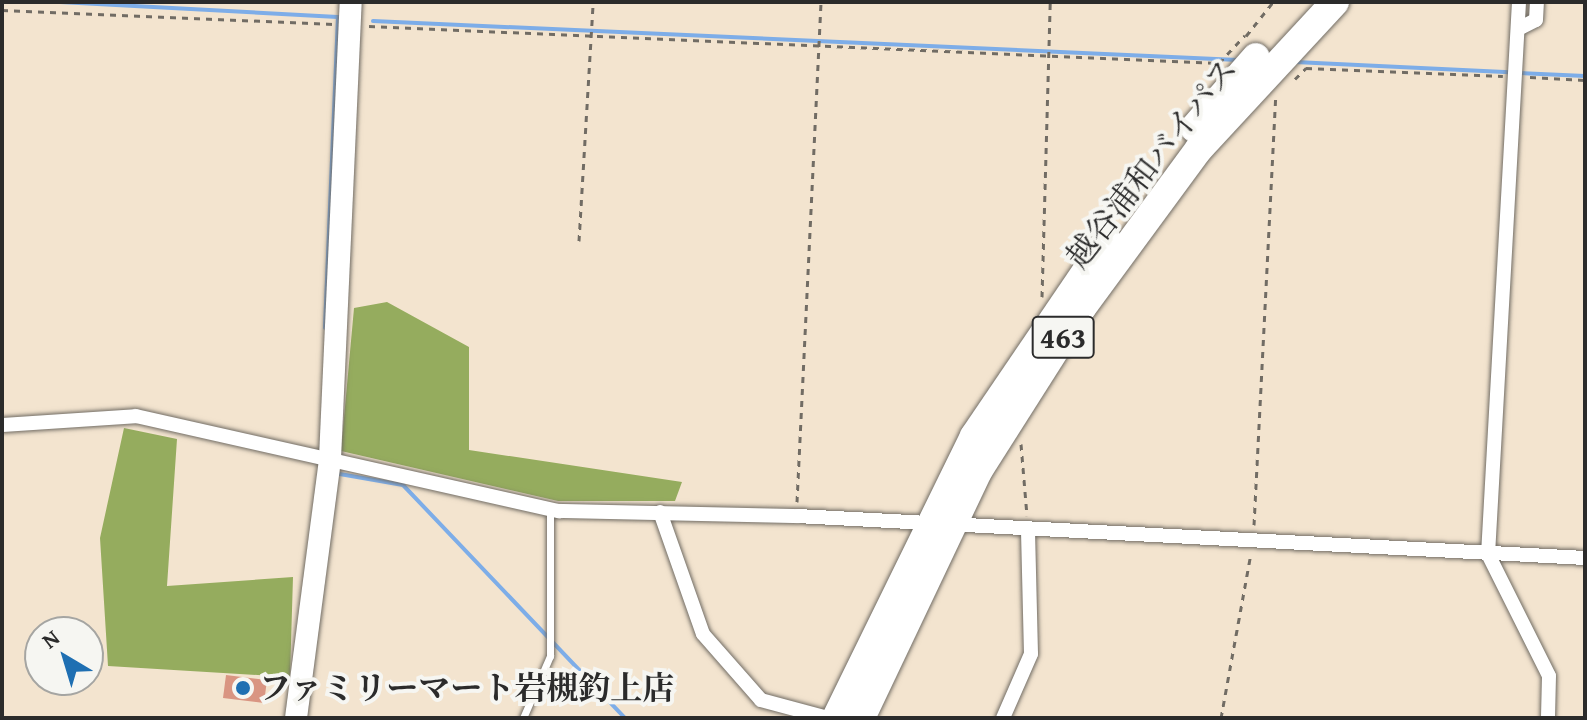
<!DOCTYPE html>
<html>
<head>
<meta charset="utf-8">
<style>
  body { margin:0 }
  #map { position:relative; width:1587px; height:720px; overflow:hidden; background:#f3e4cf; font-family:"Gentium Book Plus","Noto Serif JP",serif }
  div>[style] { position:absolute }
  .forest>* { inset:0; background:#95ac5e }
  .stream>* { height:4px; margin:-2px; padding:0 2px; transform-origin:2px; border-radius:2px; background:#7dade8 }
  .building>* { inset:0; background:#d99582 }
  .path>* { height:3px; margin-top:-1.5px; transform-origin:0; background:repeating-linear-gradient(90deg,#716c64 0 6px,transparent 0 12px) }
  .roads { filter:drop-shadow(0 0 2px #716c64) drop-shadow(0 0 2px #716c64) }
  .lane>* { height:7px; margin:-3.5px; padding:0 3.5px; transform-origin:3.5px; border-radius:3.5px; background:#fff }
  .street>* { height:14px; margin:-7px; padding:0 7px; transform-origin:7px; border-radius:7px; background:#fff }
  .secondary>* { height:22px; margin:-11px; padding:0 11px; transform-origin:11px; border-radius:11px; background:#fff }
  .highway>* { height:28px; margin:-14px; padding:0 14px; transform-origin:14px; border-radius:14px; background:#fff }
  .dots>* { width:22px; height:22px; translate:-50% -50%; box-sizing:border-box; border:4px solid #f6f6f2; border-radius:50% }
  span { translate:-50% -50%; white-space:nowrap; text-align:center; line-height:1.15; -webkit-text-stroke:8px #f6f6f2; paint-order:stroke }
  .shield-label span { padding:2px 6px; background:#f6f6f2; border:2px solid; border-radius:6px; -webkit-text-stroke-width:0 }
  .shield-label { font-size:30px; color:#2b2b2b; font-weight:700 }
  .street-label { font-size:32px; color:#2b2b2b }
  .poi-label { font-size:32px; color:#2b2b2b; font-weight:700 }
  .left { translate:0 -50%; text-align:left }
  .frame { position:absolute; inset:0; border:4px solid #2b2b2b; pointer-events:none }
  .north { position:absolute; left:24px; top:616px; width:80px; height:80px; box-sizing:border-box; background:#f6f6f2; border:2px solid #a5a5a2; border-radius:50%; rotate:322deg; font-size:22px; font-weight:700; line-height:32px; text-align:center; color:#2b2b2b }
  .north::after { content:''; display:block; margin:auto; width:28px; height:36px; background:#1f6fb2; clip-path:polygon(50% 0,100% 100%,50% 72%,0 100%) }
</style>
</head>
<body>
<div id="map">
  <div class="forest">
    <i style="clip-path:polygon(387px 302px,469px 347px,469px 450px,682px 482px,675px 501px,558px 501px,341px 451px,354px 308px)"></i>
    <i style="clip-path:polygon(124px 428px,177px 439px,167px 586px,293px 577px,290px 677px,108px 666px,100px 538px)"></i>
  </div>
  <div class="stream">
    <i style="left:60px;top:2px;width:278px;rotate:3.1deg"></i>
    <i style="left:338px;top:17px;width:311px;rotate:92.4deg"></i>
    <i style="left:373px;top:21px;width:866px;rotate:2.58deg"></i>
    <i style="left:1295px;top:62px;width:215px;rotate:2.7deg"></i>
    <i style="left:1519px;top:73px;width:66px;rotate:2.6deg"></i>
    <i style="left:334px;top:473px;width:70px;rotate:9.9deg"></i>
    <i style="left:403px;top:485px;width:322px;rotate:46.4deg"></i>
  </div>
  <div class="building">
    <i style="clip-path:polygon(226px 675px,267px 680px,264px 703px,223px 698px)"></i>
  </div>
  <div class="path">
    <i style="left:2px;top:10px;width:332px;rotate:2.4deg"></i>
    <i style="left:369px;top:26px;width:851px;rotate:2.49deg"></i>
    <i style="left:1219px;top:63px;width:38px;rotate:-47deg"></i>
    <i style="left:1246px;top:36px;width:43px;rotate:-51.5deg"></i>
    <i style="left:1530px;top:77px;width:55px;rotate:3.1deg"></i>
    <i style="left:1295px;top:79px;width:16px;rotate:-45deg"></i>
    <i style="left:1306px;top:68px;width:197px;rotate:2.3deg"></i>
    <i style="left:579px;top:241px;width:239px;rotate:-86.6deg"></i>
    <i style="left:1042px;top:297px;width:295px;rotate:-88.4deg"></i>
    <i style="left:1021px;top:444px;width:72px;rotate:85.2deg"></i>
    <i style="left:797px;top:502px;width:501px;rotate:-87.25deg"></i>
    <i style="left:1254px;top:525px;width:428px;rotate:-87.1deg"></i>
    <i style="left:1221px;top:718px;width:168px;rotate:-79.7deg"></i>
  </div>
  <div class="roads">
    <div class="lane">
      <i style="left:523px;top:718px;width:68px;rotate:-66.5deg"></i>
      <i style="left:550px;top:656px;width:147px;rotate:-90deg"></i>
    </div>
    <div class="street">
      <i style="left:1519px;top:2px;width:553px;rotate:93.21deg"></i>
      <i style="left:1488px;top:554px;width:136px;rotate:63.4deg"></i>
      <i style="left:1549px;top:676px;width:42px;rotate:91.4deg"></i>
      <i style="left:1518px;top:29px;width:20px;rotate:-27deg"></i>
      <i style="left:1536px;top:20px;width:18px;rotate:-87deg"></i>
      <i style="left:2px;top:425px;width:134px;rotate:-3.8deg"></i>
      <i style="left:136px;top:416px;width:434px;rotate:12.7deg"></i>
      <i style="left:559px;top:511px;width:238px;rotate:1.2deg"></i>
      <i style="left:797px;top:516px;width:789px;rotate:3.05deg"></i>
      <i style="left:660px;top:512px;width:129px;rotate:70.6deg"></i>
      <i style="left:703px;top:634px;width:88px;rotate:48.7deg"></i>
      <i style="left:761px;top:700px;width:69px;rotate:15deg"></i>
      <i style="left:1003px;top:718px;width:70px;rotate:-66.4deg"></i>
      <i style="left:1031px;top:654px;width:123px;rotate:-91.4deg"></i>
    </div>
    <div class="secondary">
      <i style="left:296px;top:718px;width:262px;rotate:-82.5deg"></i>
      <i style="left:330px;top:458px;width:456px;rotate:-87.4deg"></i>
    </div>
    <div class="highway">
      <i style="left:1194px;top:128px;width:94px;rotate:-48.9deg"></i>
      <i style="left:836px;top:718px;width:314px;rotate:-63.9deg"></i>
      <i style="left:974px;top:436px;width:237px;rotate:-55.8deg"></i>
      <i style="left:861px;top:718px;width:275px;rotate:-64.6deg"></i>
      <i style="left:979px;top:470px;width:192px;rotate:-57.6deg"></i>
      <i style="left:1082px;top:308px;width:197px;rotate:-53.7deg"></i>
      <i style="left:1199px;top:149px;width:200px;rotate:-47.2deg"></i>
    </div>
  </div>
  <div class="dots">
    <i style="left:243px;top:688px;background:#1f6fb2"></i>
  </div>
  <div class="shield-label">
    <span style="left:1063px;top:337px">463</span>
  </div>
  <div class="street-label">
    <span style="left:1152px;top:163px;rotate:-52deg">越谷浦和バイパス</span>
  </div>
  <div class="poi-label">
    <span class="left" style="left:259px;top:688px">ファミリーマート岩槻釣上店</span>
  </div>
  <div class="frame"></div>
  <div class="north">N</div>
</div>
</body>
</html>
